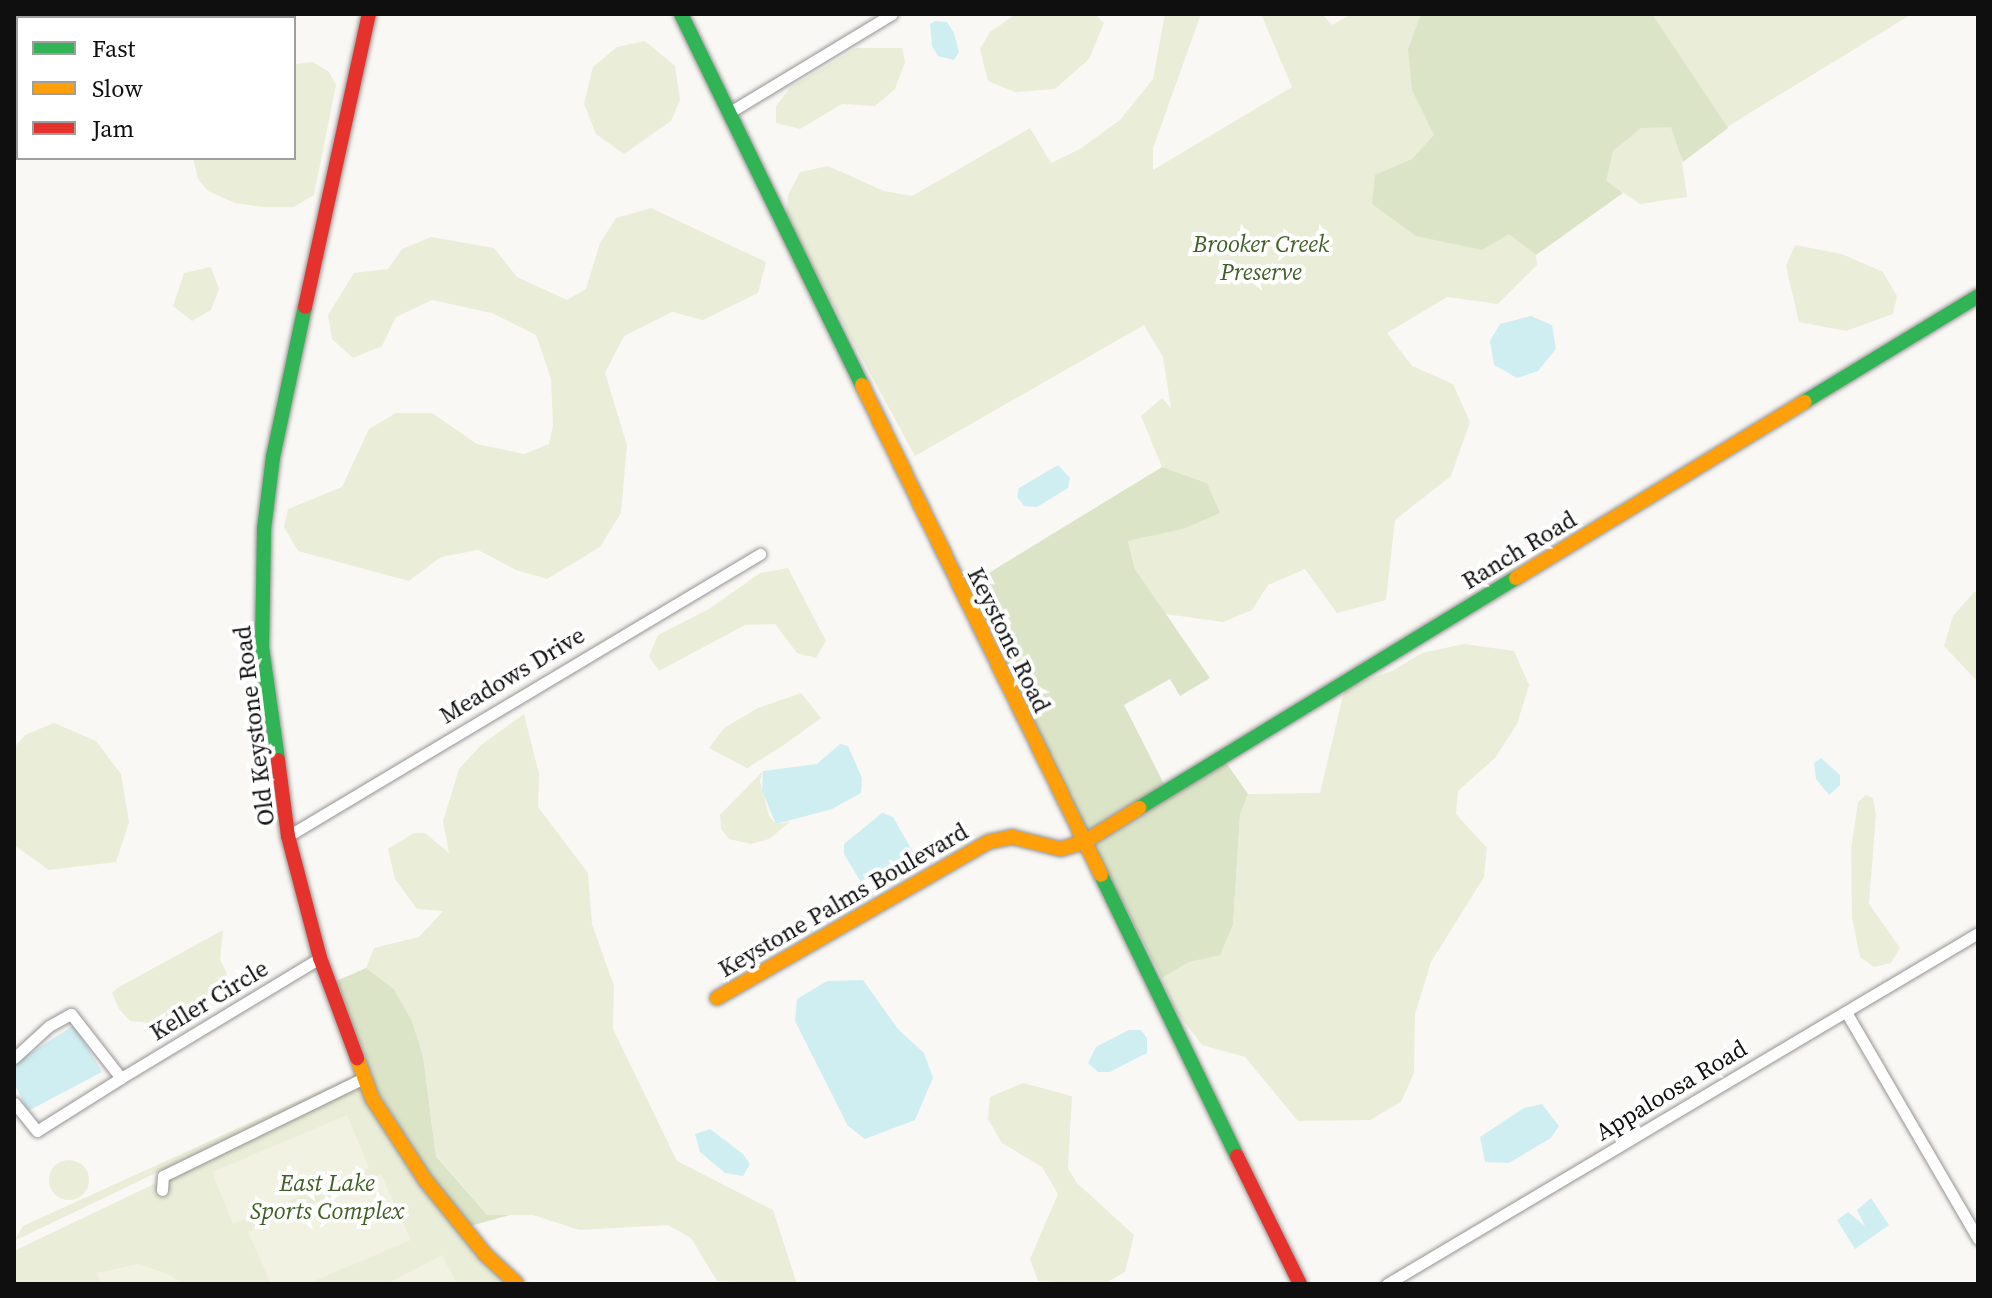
<!DOCTYPE html>
<html>
<head>
<meta charset="utf-8">
<style>
  body { margin:0 }
  #map { position:relative; width:1992px; height:1298px; overflow:hidden; background:#faf8f5; font-family:"Source Serif 4",serif }
  div>[style] { position:absolute }
  .green>* { inset:0; background:#eaedd7 }
  .round { border-radius:50% }
  .forest>* { inset:0; background:#dce4c7 }
  .pitch>* { inset:0; background:#f1f2e1 }
  .water>* { inset:0; background:#cfeef1 }
  .roads { filter:drop-shadow(0 0 2px #959493) drop-shadow(0 0 2px #959493) }
  .street>* { height:11px; margin:-5.5px; padding:0 5.5px; transform-origin:5.5px; border-radius:5.5px; background:#fefefe }
  .fast>* { height:14px; margin:-7px; padding:0 7px; transform-origin:7px; border-radius:7px; background:#30b455 }
  .slow>* { height:14px; margin:-7px; padding:0 7px; transform-origin:7px; border-radius:7px; background:#ff9f0a }
  .jam>* { height:14px; margin:-7px; padding:0 7px; transform-origin:7px; border-radius:7px; background:#e5322d }
  span { translate:-50% -50%; white-space:nowrap; text-align:center; line-height:1.15; -webkit-text-stroke:8px #fff; paint-order:stroke }
  .park-label { font-size:24px; color:#415f27; font-style:italic }
  .street-label { font-size:24px; color:#0f0f0f }
  .frame { position:absolute; inset:0; border:16px solid #0f0f0f; pointer-events:none }
  .legend { position:absolute; left:16px; top:16px; width:280px; height:144px; box-sizing:border-box; background:#fff; border:2px solid #9f9f9f; margin:0; padding:10px 14px; list-style:none; font-size:24px; color:#0f0f0f }
  .legend li { display:flex; align-items:center; gap:16px; height:40px }
  .legend b { width:40px; border:2px solid #9f9f9f }
</style>
</head>
<body>
<div id="map">
  <div class="green">
    <i style="clip-path:polygon(1016px 14px,1095px 14px,1104px 23px,1089px 59px,1055px 89px,1015px 92px,988px 81px,980px 49px,990px 32px)"></i>
    <i style="clip-path:polygon(1165px 14px,1201px 14px,1153px 148px,1153px 170px,1292px 87px,1261px 14px,1322px 14px,1332px 25px,1351px 14px,1912px 14px,1681px 155px,1687px 197px,1640px 204px,1621px 191px,1528px 249px,1536px 255px,1537px 265px,1498px 304px,1447px 297px,1387px 333px,1412px 366px,1453px 384px,1470px 422px,1451px 476px,1395px 520px,1386px 600px,1337px 613px,1305px 569px,1268px 585px,1252px 610px,1223px 622px,1166px 614px,1135px 569px,1128px 541px,1183px 529px,1207px 483px,1162px 467px,1141px 416px,1162px 398px,1171px 408px,1163px 357px,1144px 325px,915px 456px,786px 218px,788px 195px,800px 172px,828px 166px,884px 191px,912px 196px,1030px 128px,1051px 163px,1080px 149px,1120px 120px,1153px 79px)"></i>
    <i style="clip-path:polygon(645px 41px,675px 66px,680px 100px,671px 121px,624px 154px,596px 134px,584px 104px,593px 67px,617px 47px)"></i>
    <i style="clip-path:polygon(856px 48px,902px 48px,905px 62px,895px 89px,875px 106px,842px 104px,800px 129px,776px 123px,776px 106px,791px 87px)"></i>
    <i style="clip-path:polygon(313px 62px,329px 72px,336px 85px,314px 195px,294px 207px,262px 207px,235px 203px,208px 191px,198px 179px,193px 158px,294px 158px,294px 64px)"></i>
    <i style="clip-path:polygon(651px 208px,766px 262px,758px 293px,703px 320px,672px 312px,624px 336px,605px 373px,627px 445px,621px 513px,600px 547px,547px 579px,516px 570px,478px 550px,441px 557px,409px 581px,298px 551px,284px 527px,288px 509px,342px 487px,369px 429px,396px 413px,432px 413px,477px 444px,524px 454px,549px 444px,553px 425px,551px 379px,536px 335px,492px 313px,432px 300px,396px 317px,382px 346px,353px 358px,332px 339px,328px 315px,354px 273px,388px 269px,402px 249px,431px 237px,494px 248px,517px 277px,567px 300px,586px 289px,600px 243px,616px 218px)"></i>
    <i style="clip-path:polygon(1795px 245px,1842px 254px,1883px 272px,1897px 296px,1893px 314px,1846px 331px,1799px 322px,1786px 266px)"></i>
    <i style="clip-path:polygon(211px 267px,219px 289px,211px 310px,192px 321px,173px 306px,184px 273px)"></i>
    <i style="clip-path:polygon(788px 568px,826px 641px,816px 658px,797px 653px,775px 624px,745px 625px,659px 671px,649px 656px,658px 635px,709px 609px,760px 573px)"></i>
    <i style="clip-path:polygon(1974px 592px,1978px 592px,1978px 682px,1944px 646px,1953px 616px)"></i>
    <i style="clip-path:polygon(1464px 644px,1514px 651px,1529px 685px,1517px 724px,1495px 758px,1458px 791px,1456px 814px,1487px 848px,1484px 877px,1431px 962px,1415px 1014px,1414px 1073px,1401px 1102px,1370px 1120px,1298px 1121px,1245px 1057px,1202px 1045px,1174px 1008px,1162px 978px,1189px 962px,1220px 954px,1233px 925px,1240px 815px,1248px 794px,1320px 793px,1345px 687px,1392px 671px,1422px 653px)"></i>
    <i style="clip-path:polygon(801px 693px,821px 718px,781px 747px,747px 768px,709px 748px,724px 728px,758px 708px)"></i>
    <i style="clip-path:polygon(524px 714px,539px 774px,538px 807px,588px 873px,592px 924px,614px 986px,613px 1029px,677px 1161px,773px 1210px,797px 1284px,717px 1281px,691px 1238px,668px 1225px,579px 1230px,533px 1215px,487px 1215px,436px 1155px,423px 1056px,412px 1021px,394px 989px,366px 968px,374px 948px,419px 937px,443px 911px,417px 909px,395px 879px,388px 849px,414px 833px,425px 833px,449px 853px,443px 821px,459px 769px,481px 745px)"></i>
    <i style="clip-path:polygon(54px 723px,96px 741px,121px 774px,129px 822px,116px 862px,49px 870px,14px 845px,14px 748px,25px 735px)"></i>
    <i style="clip-path:polygon(763px 771px,760px 781px,769px 816px,776px 824px,790px 822px,769px 839px,751px 844px,729px 839px,721px 829px,720px 815px)"></i>
    <i style="clip-path:polygon(1866px 795px,1873px 798px,1876px 814px,1869px 904px,1900px 948px,1891px 963px,1874px 967px,1860px 957px,1852px 918px,1851px 850px,1858px 802px)"></i>
    <i style="clip-path:polygon(223px 930px,220px 959px,227px 974px,204px 1010px,158px 1024px,130px 1021px,119px 1009px,112px 993px,119px 987px)"></i>
    <i style="clip-path:polygon(357px 1074px,358px 1076px,14px 1241px,23px 1226px)"></i>
    <i style="clip-path:polygon(1023px 1083px,1072px 1096px,1068px 1168px,1077px 1183px,1134px 1235px,1125px 1272px,1104px 1284px,1038px 1281px,1030px 1259px,1058px 1194px,1042px 1167px,1002px 1143px,988px 1119px,990px 1097px)"></i>
    <i style="clip-path:polygon(361px 1085px,509px 1284px,14px 1284px,14px 1251px)"></i>
    <i class="round" style="left:49px;top:1160px;width:40px;height:40px"></i>
  </div>
  <div class="forest">
    <i style="clip-path:polygon(1421px 14px,1652px 14px,1728px 128px,1683px 162px,1671px 127px,1641px 128px,1613px 151px,1606px 181px,1623px 193px,1536px 255px,1509px 234px,1482px 250px,1416px 236px,1372px 204px,1375px 175px,1412px 159px,1434px 135px,1412px 90px,1408px 49px)"></i>
    <i style="clip-path:polygon(1162px 467px,1207px 483px,1220px 513px,1183px 529px,1128px 541px,1135px 569px,1210px 678px,1180px 696px,1170px 679px,1124px 705px,1165px 786px,1087px 834px,969px 585px)"></i>
    <i style="clip-path:polygon(1225px 761px,1248px 794px,1240px 815px,1233px 925px,1220px 955px,1189px 962px,1162px 978px,1091px 842px)"></i>
    <i style="clip-path:polygon(366px 968px,394px 989px,412px 1021px,423px 1056px,436px 1156px,487px 1215px,510px 1215px,470px 1226px,430px 1178px,371px 1080px,334px 982px)"></i>
  </div>
  <div class="pitch">
    <i style="clip-path:polygon(347px 1115px,369px 1168px,233px 1224px,212px 1172px)"></i>
    <i style="clip-path:polygon(381px 1174px,411px 1240px,307px 1284px,271px 1284px,248px 1232px)"></i>
    <i style="clip-path:polygon(442px 1255px,457px 1284px,386px 1284px)"></i>
    <i style="clip-path:polygon(138px 1264px,168px 1274px,183px 1284px,101px 1284px,97px 1273px)"></i>
  </div>
  <div class="water">
    <i style="clip-path:polygon(935px 21px,947px 22px,954px 33px,959px 52px,954px 60px,938px 56px,932px 46px,930px 24px)"></i>
    <i style="clip-path:polygon(1531px 316px,1552px 325px,1556px 349px,1538px 371px,1517px 378px,1494px 365px,1490px 341px,1500px 324px)"></i>
    <i style="clip-path:polygon(1058px 465px,1070px 478px,1068px 488px,1037px 507px,1024px 506px,1017px 497px,1019px 488px)"></i>
    <i style="clip-path:polygon(840px 744px,848px 746px,862px 778px,861px 793px,832px 809px,776px 824px,762px 791px,763px 771px,817px 764px)"></i>
    <i style="clip-path:polygon(1821px 758px,1840px 775px,1840px 785px,1829px 795px,1816px 779px,1814px 763px)"></i>
    <i style="clip-path:polygon(882px 813px,893px 817px,913px 852px,905px 863px,862px 884px,844px 854px,844px 844px)"></i>
    <i style="clip-path:polygon(863px 980px,898px 1029px,924px 1053px,933px 1078px,915px 1120px,865px 1139px,848px 1126px,795px 1021px,797px 999px,827px 981px)"></i>
    <i style="clip-path:polygon(74px 1025px,102px 1072px,28px 1111px,14px 1083px,14px 1064px)"></i>
    <i style="clip-path:polygon(1129px 1030px,1141px 1030px,1147px 1038px,1147px 1053px,1110px 1072px,1098px 1072px,1088px 1063px,1096px 1047px)"></i>
    <i style="clip-path:polygon(1542px 1104px,1559px 1126px,1551px 1138px,1509px 1163px,1485px 1162px,1480px 1137px,1524px 1108px)"></i>
    <i style="clip-path:polygon(710px 1129px,743px 1154px,750px 1164px,743px 1176px,725px 1173px,700px 1152px,695px 1134px)"></i>
    <i style="clip-path:polygon(1871px 1198px,1889px 1225px,1855px 1249px,1837px 1220px,1848px 1212px,1865px 1226px,1857px 1210px)"></i>
  </div>
  <div class="roads">
    <div class="street">
      <i style="left:730px;top:112px;width:189px;rotate:-31.2deg"></i>
      <i style="left:288px;top:836px;width:550px;rotate:-30.86deg"></i>
      <i style="left:1846px;top:1012px;width:263px;rotate:59.8deg"></i>
      <i style="left:14px;top:1058px;width:47px;rotate:-42.4deg"></i>
      <i style="left:49px;top:1026px;width:25px;rotate:-29deg"></i>
      <i style="left:71px;top:1014px;width:81px;rotate:52deg"></i>
      <i style="left:121px;top:1078px;width:99px;rotate:147.8deg"></i>
      <i style="left:37px;top:1131px;width:36px;rotate:-129deg"></i>
      <i style="left:121px;top:1078px;width:232px;rotate:-31.1deg"></i>
      <i style="left:162px;top:1190px;width:14px;rotate:-86deg"></i>
      <i style="left:163px;top:1176px;width:224px;rotate:-26deg"></i>
      <i style="left:1387px;top:1284px;width:687px;rotate:-30.71deg"></i>
    </div>
    <div class="fast">
      <i style="left:681px;top:14px;width:413px;rotate:64deg"></i>
      <i style="left:1804px;top:402px;width:204px;rotate:-31.3deg"></i>
      <i style="left:278px;top:760px;width:114px;rotate:-98.1deg"></i>
      <i style="left:262px;top:647px;width:118px;rotate:-89deg"></i>
      <i style="left:264px;top:529px;width:73px;rotate:-82.9deg"></i>
      <i style="left:273px;top:457px;width:153px;rotate:-78deg"></i>
      <i style="left:1139px;top:808px;width:442px;rotate:-31.4deg"></i>
      <i style="left:1101px;top:875px;width:312px;rotate:64.2deg"></i>
    </div>
    <div class="slow">
      <i style="left:862px;top:385px;width:545px;rotate:64deg"></i>
      <i style="left:1516px;top:578px;width:338px;rotate:-31.4deg"></i>
      <i style="left:717px;top:998px;width:313px;rotate:-29.9deg"></i>
      <i style="left:988px;top:842px;width:25px;rotate:-12deg"></i>
      <i style="left:1012px;top:837px;width:50px;rotate:13.8deg"></i>
      <i style="left:1061px;top:849px;width:24px;rotate:-17deg"></i>
      <i style="left:1084px;top:842px;width:65px;rotate:-31.7deg"></i>
      <i style="left:357px;top:1058px;width:43px;rotate:69.4deg"></i>
      <i style="left:372px;top:1098px;width:99px;rotate:57deg"></i>
      <i style="left:426px;top:1181px;width:95px;rotate:51deg"></i>
      <i style="left:486px;top:1255px;width:42px;rotate:43.1deg"></i>
    </div>
    <div class="jam">
      <i style="left:305px;top:307px;width:300px;rotate:-77.7deg"></i>
      <i style="left:278px;top:760px;width:77px;rotate:82.5deg"></i>
      <i style="left:288px;top:836px;width:126px;rotate:75.3deg"></i>
      <i style="left:320px;top:958px;width:107px;rotate:69.7deg"></i>
      <i style="left:1237px;top:1156px;width:143px;rotate:63.8deg"></i>
    </div>
  </div>
  <div class="park-label">
    <span style="left:1261px;top:258px">Brooker Creek<br>Preserve</span>
    <span style="left:327px;top:1197px">East Lake<br>Sports Complex</span>
  </div>
  <div class="street-label">
    <span style="left:1519px;top:550px;rotate:-31deg">Ranch Road</span>
    <span style="left:1009px;top:640px;rotate:64deg">Keystone Road</span>
    <span style="left:512px;top:675px;rotate:-31deg">Meadows Drive</span>
    <span style="left:254px;top:726px;rotate:-97deg">Old Keystone Road</span>
    <span style="left:843px;top:900px;rotate:-30deg">Keystone Palms Boulevard</span>
    <span style="left:209px;top:1000px;rotate:-31deg">Keller Circle</span>
    <span style="left:1671px;top:1090px;rotate:-31deg">Appaloosa Road</span>
  </div>
  <div class="frame"></div>
  <ul class="legend">
  <li><b style="height:10px;background:#30b455"></b>Fast</li>
  <li><b style="height:10px;background:#ff9f0a"></b>Slow</li>
  <li><b style="height:10px;background:#e5322d"></b>Jam</li>
  </ul>
</div>
</body>
</html>
